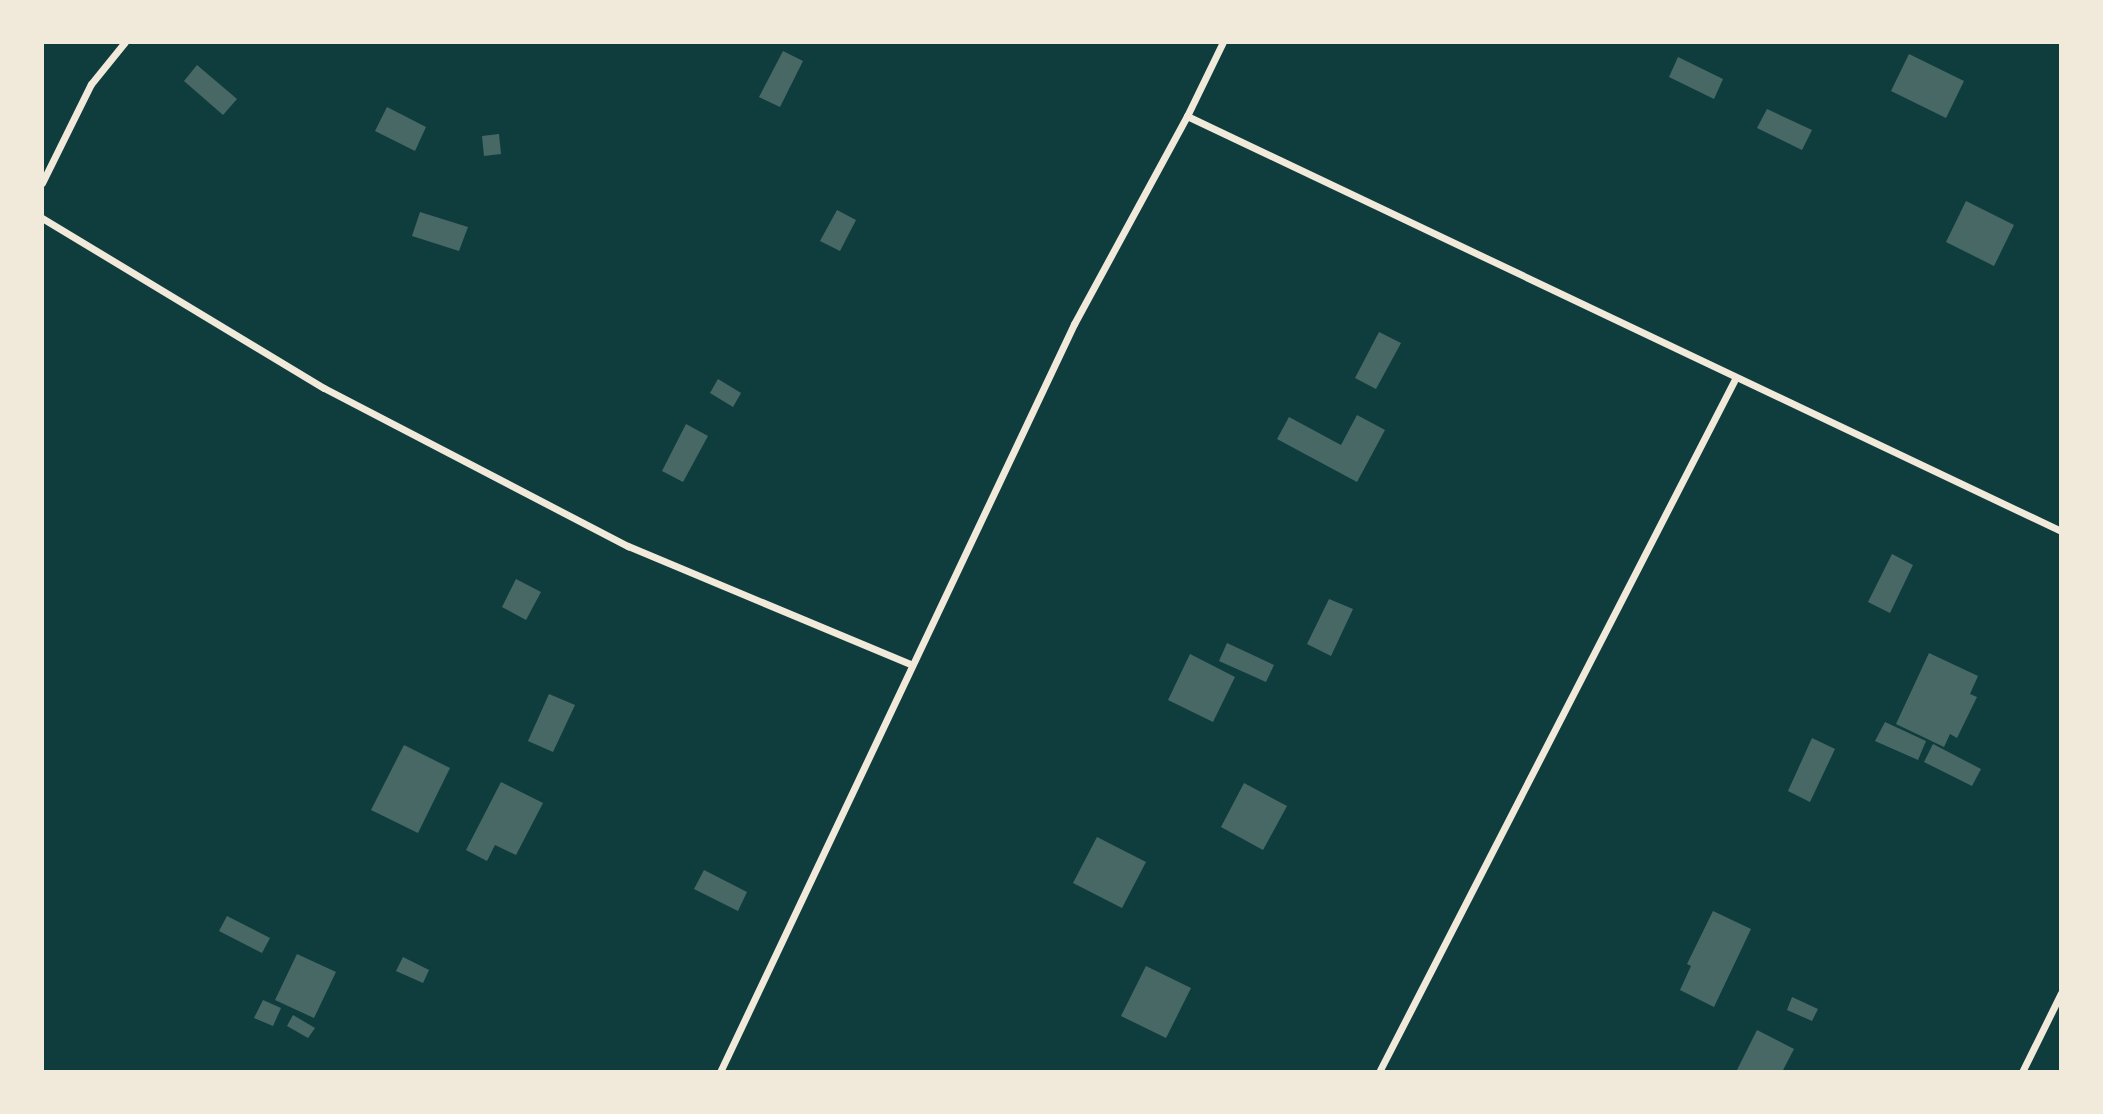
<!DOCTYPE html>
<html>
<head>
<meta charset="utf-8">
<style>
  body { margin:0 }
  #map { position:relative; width:2103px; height:1114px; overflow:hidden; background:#0f3d3e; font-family:Ubuntu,sans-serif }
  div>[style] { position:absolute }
  .building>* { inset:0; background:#486865 }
  .minor>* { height:7px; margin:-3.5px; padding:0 3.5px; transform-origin:3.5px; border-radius:3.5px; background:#f1e9da }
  span { translate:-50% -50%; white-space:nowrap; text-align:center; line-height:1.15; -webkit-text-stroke:6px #f1e9da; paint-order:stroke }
  .frame { position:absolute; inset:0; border:44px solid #f1e9da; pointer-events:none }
</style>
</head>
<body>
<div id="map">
  <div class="building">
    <i style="clip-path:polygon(783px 51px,803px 61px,780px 107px,759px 97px)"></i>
    <i style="clip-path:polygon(1909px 54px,1964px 81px,1946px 118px,1891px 91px)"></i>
    <i style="clip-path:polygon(1678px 57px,1723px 79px,1714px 99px,1669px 77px)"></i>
    <i style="clip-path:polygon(197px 65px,237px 99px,223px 115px,184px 81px)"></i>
    <i style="clip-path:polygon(387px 107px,426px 127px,415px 151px,375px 131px)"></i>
    <i style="clip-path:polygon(1767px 109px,1812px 130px,1802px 150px,1757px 128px)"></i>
    <i style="clip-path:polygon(499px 134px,501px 154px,484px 156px,482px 136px)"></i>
    <i style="clip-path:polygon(1966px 201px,2014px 225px,1994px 266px,1946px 242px)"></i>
    <i style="clip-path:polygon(837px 210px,856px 220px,840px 251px,820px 241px)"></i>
    <i style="clip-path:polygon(420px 212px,468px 227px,459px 251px,412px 236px)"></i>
    <i style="clip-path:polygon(1379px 332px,1401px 343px,1376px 389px,1355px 378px)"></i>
    <i style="clip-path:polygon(718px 379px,741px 393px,733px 407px,710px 393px)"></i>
    <i style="clip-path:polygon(1357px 415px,1385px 430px,1357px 482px,1277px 439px,1289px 417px,1341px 445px)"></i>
    <i style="clip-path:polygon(686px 424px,708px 436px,683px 482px,662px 471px)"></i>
    <i style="clip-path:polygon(1892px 554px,1913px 565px,1890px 613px,1868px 602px)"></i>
    <i style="clip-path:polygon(516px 579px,541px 592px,526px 620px,502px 607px)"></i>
    <i style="clip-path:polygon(1329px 599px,1353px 609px,1331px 656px,1307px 644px)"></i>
    <i style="clip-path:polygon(1227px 643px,1274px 665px,1266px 682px,1219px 661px)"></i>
    <i style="clip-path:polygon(1929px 653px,1978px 676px,1970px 694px,1977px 697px,1957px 738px,1950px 734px,1944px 747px,1896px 724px)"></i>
    <i style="clip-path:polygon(1190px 654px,1235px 677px,1213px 722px,1168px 700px)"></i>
    <i style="clip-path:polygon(549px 694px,575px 705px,553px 752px,528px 741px)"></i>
    <i style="clip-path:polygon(1885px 722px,1926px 741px,1918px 760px,1875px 741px)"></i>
    <i style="clip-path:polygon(1812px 738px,1835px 749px,1810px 802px,1788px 791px)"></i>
    <i style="clip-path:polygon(1933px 744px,1981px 769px,1972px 786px,1924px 762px)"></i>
    <i style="clip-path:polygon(404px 745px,450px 768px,418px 833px,371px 810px)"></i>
    <i style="clip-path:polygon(501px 782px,543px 803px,516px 855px,495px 845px,487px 861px,466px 850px)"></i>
    <i style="clip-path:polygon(1244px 783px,1287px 806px,1263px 850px,1221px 827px)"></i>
    <i style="clip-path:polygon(1097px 837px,1146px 862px,1122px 908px,1073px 883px)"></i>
    <i style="clip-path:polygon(704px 870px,747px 892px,738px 911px,694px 889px)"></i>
    <i style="clip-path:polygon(1713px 911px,1751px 929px,1714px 1007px,1680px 990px,1691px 966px,1687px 964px)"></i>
    <i style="clip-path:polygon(227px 916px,270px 938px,262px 953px,219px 931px)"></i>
    <i style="clip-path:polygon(297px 954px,336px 972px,314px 1018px,275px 1000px)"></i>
    <i style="clip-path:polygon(403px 957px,429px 970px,423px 983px,396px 971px)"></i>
    <i style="clip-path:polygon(1146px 966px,1191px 988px,1166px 1038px,1121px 1016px)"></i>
    <i style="clip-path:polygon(1792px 997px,1818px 1009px,1812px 1021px,1787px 1010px)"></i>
    <i style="clip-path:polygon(263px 1000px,281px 1008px,273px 1026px,254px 1018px)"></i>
    <i style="clip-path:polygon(293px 1015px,315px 1028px,308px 1038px,287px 1026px)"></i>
    <i style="clip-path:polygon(1757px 1030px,1794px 1049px,1782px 1072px,1736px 1072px)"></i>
  </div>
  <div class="minor">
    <i style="left:1187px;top:116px;width:968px;rotate:25.4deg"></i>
    <i style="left:42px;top:183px;width:110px;rotate:-63.7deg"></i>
    <i style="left:91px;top:84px;width:54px;rotate:-51deg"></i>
    <i style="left:42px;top:218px;width:329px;rotate:31.1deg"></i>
    <i style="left:324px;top:388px;width:343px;rotate:27.5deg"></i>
    <i style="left:628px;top:546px;width:306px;rotate:22.7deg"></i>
    <i style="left:720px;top:1072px;width:828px;rotate:-64.67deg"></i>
    <i style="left:1074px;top:324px;width:237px;rotate:-61.5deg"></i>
    <i style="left:1187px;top:116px;width:82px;rotate:-64.1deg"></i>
    <i style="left:1379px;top:1072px;width:781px;rotate:-62.81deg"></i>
    <i style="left:2022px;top:1072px;width:88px;rotate:-63.7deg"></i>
  </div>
  <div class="frame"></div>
</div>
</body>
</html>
